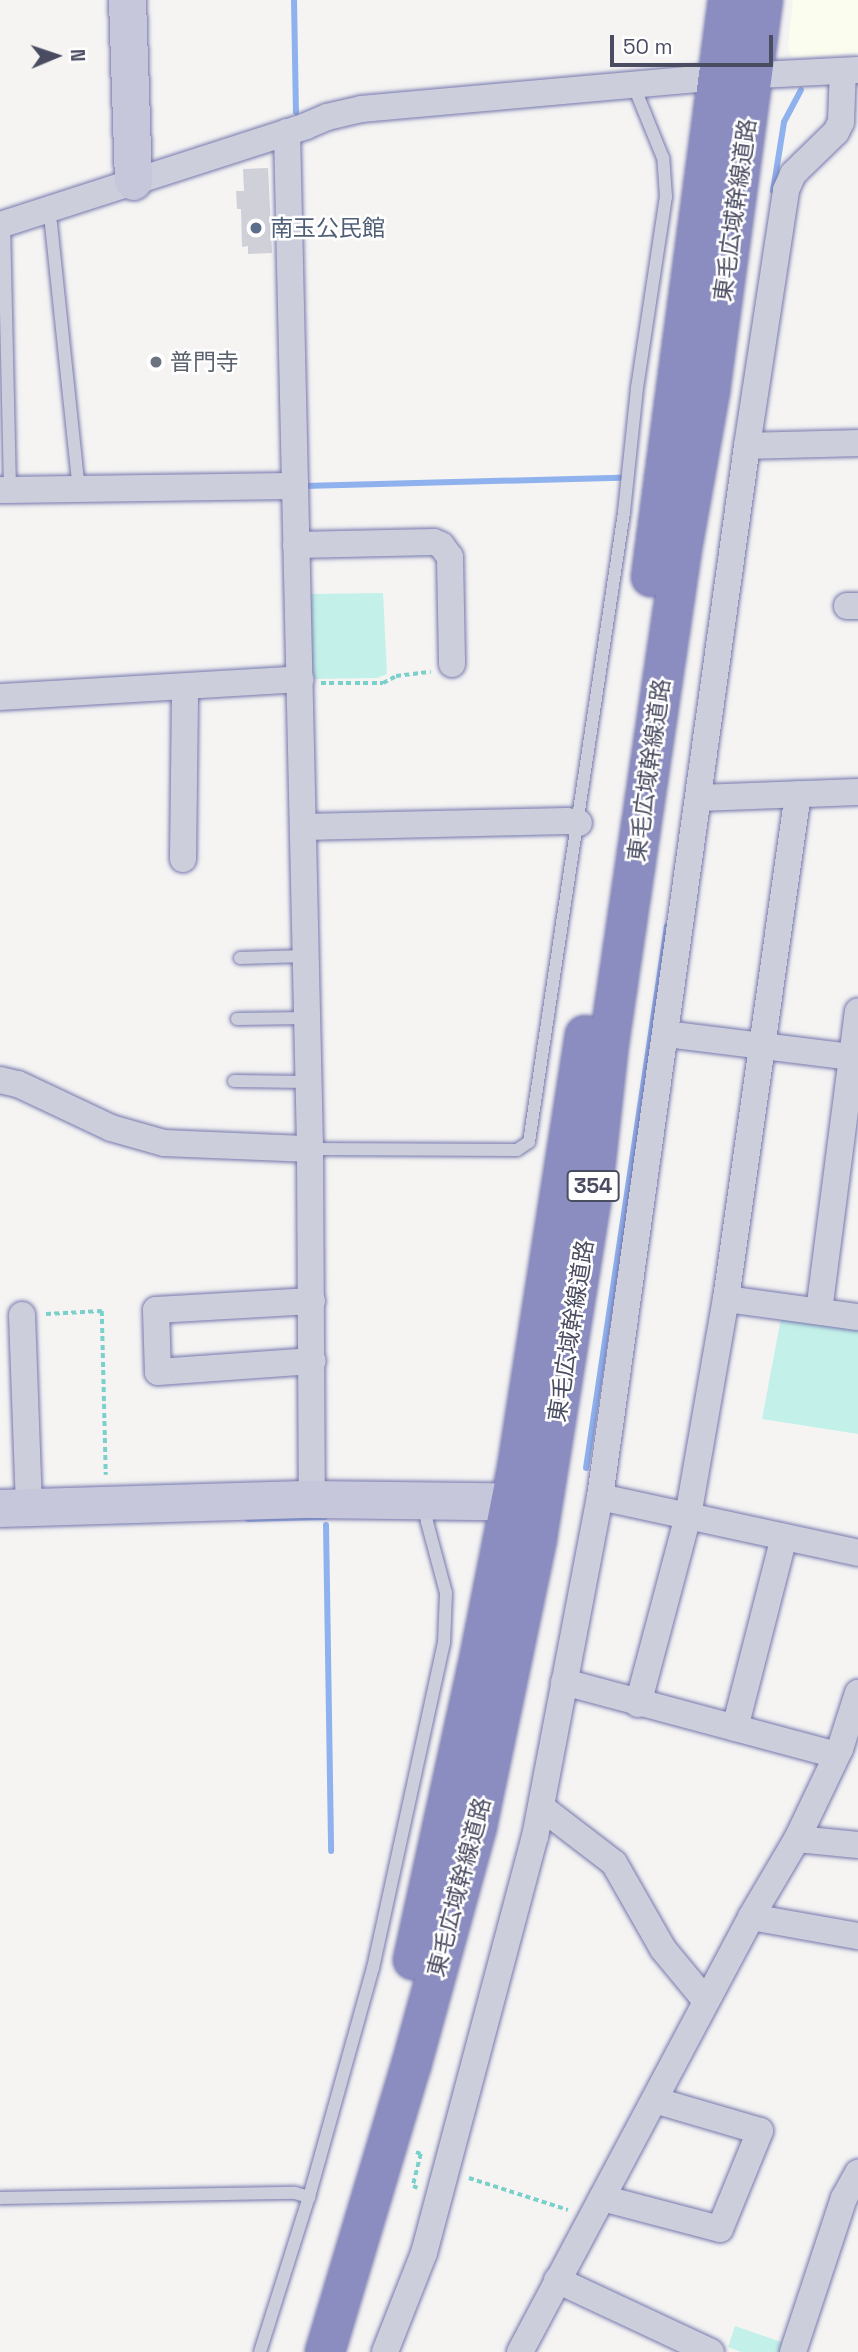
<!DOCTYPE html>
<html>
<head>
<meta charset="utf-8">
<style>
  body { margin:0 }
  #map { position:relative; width:858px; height:2352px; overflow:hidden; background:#f5f4f3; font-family:"Space Grotesk","Noto Sans JP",sans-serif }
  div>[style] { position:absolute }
  .commercial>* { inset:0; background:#fbfdef }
  .green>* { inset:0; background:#c3f1e9 }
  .stream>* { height:6px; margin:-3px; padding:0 3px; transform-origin:3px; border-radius:3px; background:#8fb1ee }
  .building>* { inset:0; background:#d0d0d8 }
  .path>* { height:3.5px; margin-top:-1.75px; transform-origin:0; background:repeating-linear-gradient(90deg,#7ad0cb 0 5px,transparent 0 8.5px) }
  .roads { filter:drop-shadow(0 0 2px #7678ad) drop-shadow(0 0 2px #7678ad) }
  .lane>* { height:12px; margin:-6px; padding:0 6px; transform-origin:6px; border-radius:6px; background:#cdcedc }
  .street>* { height:26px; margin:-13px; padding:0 13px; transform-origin:13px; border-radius:13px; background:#cdcedc }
  .secondary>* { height:37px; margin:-18.5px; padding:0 18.5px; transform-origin:18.5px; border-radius:18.5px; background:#c6c7db }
  .highway>* { height:38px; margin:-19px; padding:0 19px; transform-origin:19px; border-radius:19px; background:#8b8dc1 }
  .dots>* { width:19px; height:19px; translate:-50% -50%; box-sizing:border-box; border:4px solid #fff; border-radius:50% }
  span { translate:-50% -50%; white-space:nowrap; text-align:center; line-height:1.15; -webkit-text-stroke:5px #fff; paint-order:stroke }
  .shield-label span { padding:2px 5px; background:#fff; border:2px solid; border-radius:5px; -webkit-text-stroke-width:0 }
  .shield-label { font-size:21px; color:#4a4c61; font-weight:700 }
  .street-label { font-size:23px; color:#4a4c61 }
  .service-label { font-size:23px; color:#4e5e75 }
  .left { translate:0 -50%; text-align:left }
  .worship-label { font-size:23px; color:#5b616d }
  .north { position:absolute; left:21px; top:21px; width:70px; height:70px; -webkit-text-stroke:5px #fff; paint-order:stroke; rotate:88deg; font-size:19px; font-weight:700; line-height:28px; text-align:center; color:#4a4c61 }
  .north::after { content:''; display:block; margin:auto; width:24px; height:32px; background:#4a4c61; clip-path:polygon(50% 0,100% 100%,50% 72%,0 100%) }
  .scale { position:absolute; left:610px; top:35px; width:163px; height:32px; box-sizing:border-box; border:4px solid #4a4c61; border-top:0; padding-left:9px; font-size:21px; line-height:24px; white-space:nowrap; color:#4a4c61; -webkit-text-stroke:5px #fff; paint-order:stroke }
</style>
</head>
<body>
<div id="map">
  <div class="commercial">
    <i style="clip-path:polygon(793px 0,858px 0,858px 57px,854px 53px,793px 58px,788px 48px)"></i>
  </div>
  <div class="green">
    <i style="clip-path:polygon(383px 593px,387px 674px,377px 678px,312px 679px,309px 594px)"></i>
    <i style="clip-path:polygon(781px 1318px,858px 1329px,858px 1434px,762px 1419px)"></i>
    <i style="clip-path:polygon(735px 2326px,784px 2343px,781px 2352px,741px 2352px,728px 2347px)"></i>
  </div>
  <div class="stream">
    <i style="left:294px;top:0;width:112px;rotate:89deg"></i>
    <i style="left:773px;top:191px;width:70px;rotate:-80.9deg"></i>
    <i style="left:784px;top:122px;width:36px;rotate:-62deg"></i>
    <i style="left:304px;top:486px;width:316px;rotate:-1.5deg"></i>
    <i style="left:586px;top:1468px;width:548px;rotate:-81.5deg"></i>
    <i style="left:248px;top:1519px;width:77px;rotate:-1.5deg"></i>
    <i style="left:326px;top:1525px;width:326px;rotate:89.1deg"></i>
  </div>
  <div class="building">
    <i style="clip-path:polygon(268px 168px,272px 253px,248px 254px,248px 246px,242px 247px,241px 209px,237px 209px,236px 191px,244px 191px,243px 169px)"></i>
  </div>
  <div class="path">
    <i style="left:321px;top:683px;width:62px"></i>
    <i style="left:383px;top:683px;width:15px;rotate:-28deg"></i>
    <i style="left:396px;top:676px;width:35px;rotate:-7deg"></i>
    <i style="left:46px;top:1314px;width:56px;rotate:-3.1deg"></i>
    <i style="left:102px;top:1311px;width:164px;rotate:88.6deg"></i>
    <i style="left:416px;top:2152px;width:5px;rotate:22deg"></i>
    <i style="left:421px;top:2154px;width:33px;rotate:104deg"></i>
    <i style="left:413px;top:2186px;width:5px;rotate:22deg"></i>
    <i style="left:469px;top:2178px;width:104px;rotate:17.9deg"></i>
  </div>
  <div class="roads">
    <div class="lane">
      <i style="left:47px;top:210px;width:15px;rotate:74deg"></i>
      <i style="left:51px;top:224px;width:267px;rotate:84deg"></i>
      <i style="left:4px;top:224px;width:266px;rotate:88.7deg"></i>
      <i style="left:240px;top:958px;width:65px;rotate:-1.8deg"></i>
      <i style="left:237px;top:1019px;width:69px;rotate:-0.8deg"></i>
      <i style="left:234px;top:1081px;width:73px;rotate:0.8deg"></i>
      <i style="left:310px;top:1149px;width:207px;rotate:0.3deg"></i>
      <i style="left:517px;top:1150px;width:14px;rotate:-34deg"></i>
      <i style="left:529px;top:1142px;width:637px;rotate:-81.42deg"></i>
      <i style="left:624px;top:512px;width:125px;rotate:-84deg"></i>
      <i style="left:637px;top:388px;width:193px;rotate:-81.4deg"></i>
      <i style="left:666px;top:197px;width:39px;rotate:-94deg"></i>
      <i style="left:663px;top:158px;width:80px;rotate:-112.1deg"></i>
      <i style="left:0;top:2198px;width:295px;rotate:-1deg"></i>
      <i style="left:295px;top:2193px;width:15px;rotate:16deg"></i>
      <i style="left:260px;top:2352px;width:163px;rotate:-72.5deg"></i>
      <i style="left:309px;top:2197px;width:238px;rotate:-74.4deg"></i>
      <i style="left:373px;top:1968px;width:333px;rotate:-77.7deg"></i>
      <i style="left:444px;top:1643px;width:50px;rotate:-87.7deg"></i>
      <i style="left:446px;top:1593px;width:73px;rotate:-105deg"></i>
      <i style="left:427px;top:1522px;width:18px;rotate:-96deg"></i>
    </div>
    <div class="street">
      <i style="left:287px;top:132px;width:1017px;rotate:88.7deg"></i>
      <i style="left:310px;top:1149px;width:350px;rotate:89.7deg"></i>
      <i style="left:0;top:225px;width:322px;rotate:-17.9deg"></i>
      <i style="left:306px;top:126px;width:23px;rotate:-23deg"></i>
      <i style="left:327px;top:117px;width:35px;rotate:-13deg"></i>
      <i style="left:361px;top:109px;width:360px;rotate:-5.1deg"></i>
      <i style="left:720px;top:77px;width:138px;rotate:-2.9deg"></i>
      <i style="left:747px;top:446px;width:111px;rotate:-1.5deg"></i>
      <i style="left:0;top:490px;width:295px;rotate:-0.8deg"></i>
      <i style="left:296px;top:545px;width:138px;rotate:-1.2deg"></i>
      <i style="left:434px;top:542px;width:8px;rotate:23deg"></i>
      <i style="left:441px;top:545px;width:15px;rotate:53deg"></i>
      <i style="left:450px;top:557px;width:107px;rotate:88.9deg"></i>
      <i style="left:847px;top:606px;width:11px"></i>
      <i style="left:0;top:697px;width:301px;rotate:-3.4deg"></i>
      <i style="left:699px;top:798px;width:159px;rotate:-2.2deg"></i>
      <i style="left:303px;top:827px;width:264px;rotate:-1.3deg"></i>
      <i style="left:567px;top:821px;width:12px;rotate:9deg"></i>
      <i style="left:183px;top:859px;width:172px;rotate:-89.3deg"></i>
      <i style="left:666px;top:1034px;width:193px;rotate:7.1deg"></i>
      <i style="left:0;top:1080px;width:18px;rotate:13deg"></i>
      <i style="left:18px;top:1084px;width:103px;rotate:25.3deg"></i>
      <i style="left:111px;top:1128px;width:55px;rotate:15.8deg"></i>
      <i style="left:164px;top:1143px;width:146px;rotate:2.4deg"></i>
      <i style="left:726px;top:1299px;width:133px;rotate:7.8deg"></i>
      <i style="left:312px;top:1301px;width:156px;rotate:176.7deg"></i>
      <i style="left:156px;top:1310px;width:62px;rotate:88.2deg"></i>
      <i style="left:158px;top:1372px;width:155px;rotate:-4.1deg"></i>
      <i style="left:819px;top:1311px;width:302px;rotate:-82.6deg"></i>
      <i style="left:22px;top:1315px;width:192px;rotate:87.9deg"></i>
      <i style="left:600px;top:1497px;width:264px;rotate:12.2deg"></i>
      <i style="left:564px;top:1682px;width:282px;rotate:15deg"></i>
      <i style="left:638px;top:1704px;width:195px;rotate:-75.1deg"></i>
      <i style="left:688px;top:1516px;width:220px;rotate:-80.1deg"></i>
      <i style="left:726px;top:1299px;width:510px;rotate:-81.89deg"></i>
      <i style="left:735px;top:1728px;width:197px;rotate:-75.6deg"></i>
      <i style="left:541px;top:1807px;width:92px;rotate:37.5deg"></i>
      <i style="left:614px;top:1863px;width:99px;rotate:60.3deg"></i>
      <i style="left:663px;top:1949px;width:67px;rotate:50.4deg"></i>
      <i style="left:797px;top:1839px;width:61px;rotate:5.6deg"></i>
      <i style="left:751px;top:1917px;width:109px;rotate:10.1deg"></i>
      <i style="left:602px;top:2198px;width:122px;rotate:14.7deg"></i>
      <i style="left:720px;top:2229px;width:106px;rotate:-67.8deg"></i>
      <i style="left:760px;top:2131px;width:110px;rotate:-163.7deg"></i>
      <i style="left:557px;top:2280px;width:170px;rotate:25.1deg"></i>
      <i style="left:385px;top:2352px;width:106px;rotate:-68.5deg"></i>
      <i style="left:424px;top:2253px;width:431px;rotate:-75.1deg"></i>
      <i style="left:535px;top:1837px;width:346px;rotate:-79.2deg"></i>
      <i style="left:600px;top:1497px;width:1061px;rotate:-82.04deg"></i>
      <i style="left:747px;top:446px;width:259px;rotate:-81.3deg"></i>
      <i style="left:786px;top:190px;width:17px;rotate:-66deg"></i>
      <i style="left:793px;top:174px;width:60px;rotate:-44.3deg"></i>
      <i style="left:836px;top:132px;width:11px;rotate:-63deg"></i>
      <i style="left:841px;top:122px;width:51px;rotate:-87.8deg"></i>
      <i style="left:520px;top:2352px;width:493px;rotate:-62deg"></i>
      <i style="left:751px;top:1917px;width:91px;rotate:-59.5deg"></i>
      <i style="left:797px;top:1839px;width:100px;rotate:-64.5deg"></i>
      <i style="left:840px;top:1749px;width:59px;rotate:-72.2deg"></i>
      <i style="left:793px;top:2352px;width:162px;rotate:-71.7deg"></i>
      <i style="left:844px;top:2198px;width:29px;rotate:-61deg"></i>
    </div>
    <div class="secondary">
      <i style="left:127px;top:0;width:181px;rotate:88.1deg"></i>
      <i style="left:0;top:1508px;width:312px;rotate:-1.7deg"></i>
      <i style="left:312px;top:1499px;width:230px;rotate:0.7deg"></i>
    </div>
    <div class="highway">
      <i style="left:651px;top:577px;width:582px;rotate:-82.4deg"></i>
      <i style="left:413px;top:1960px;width:297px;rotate:-77.6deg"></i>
      <i style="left:477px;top:1670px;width:212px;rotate:-78.8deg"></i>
      <i style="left:518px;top:1462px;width:432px;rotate:-81.1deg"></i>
      <i style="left:325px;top:2352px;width:299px;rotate:-73.3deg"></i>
      <i style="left:411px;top:2066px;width:249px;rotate:-74.6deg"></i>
      <i style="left:477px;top:1826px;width:294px;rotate:-78.2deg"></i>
      <i style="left:537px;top:1538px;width:355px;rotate:-80.9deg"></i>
      <i style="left:593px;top:1187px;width:145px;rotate:-83.7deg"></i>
      <i style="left:609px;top:1043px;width:494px;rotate:-81.6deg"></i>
      <i style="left:681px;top:554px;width:166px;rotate:-79.9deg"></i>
      <i style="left:710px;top:391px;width:395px;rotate:-82.3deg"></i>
    </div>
  </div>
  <div class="dots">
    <i style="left:256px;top:228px;background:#5c6f8a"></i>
    <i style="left:156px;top:362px;background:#6b7280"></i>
  </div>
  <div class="shield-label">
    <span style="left:593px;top:1186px">354</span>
  </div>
  <div class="street-label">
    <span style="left:735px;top:210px;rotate:-82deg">東毛広域幹線道路</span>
    <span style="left:649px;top:770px;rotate:-82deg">東毛広域幹線道路</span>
    <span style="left:571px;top:1331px;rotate:-81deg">東毛広域幹線道路</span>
    <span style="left:459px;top:1887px;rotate:-75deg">東毛広域幹線道路</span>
  </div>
  <div class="service-label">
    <span class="left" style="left:270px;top:228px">南玉公民館</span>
  </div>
  <div class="worship-label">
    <span class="left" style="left:170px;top:362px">普門寺</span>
  </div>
  <div class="north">N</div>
  <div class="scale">50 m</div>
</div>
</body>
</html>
